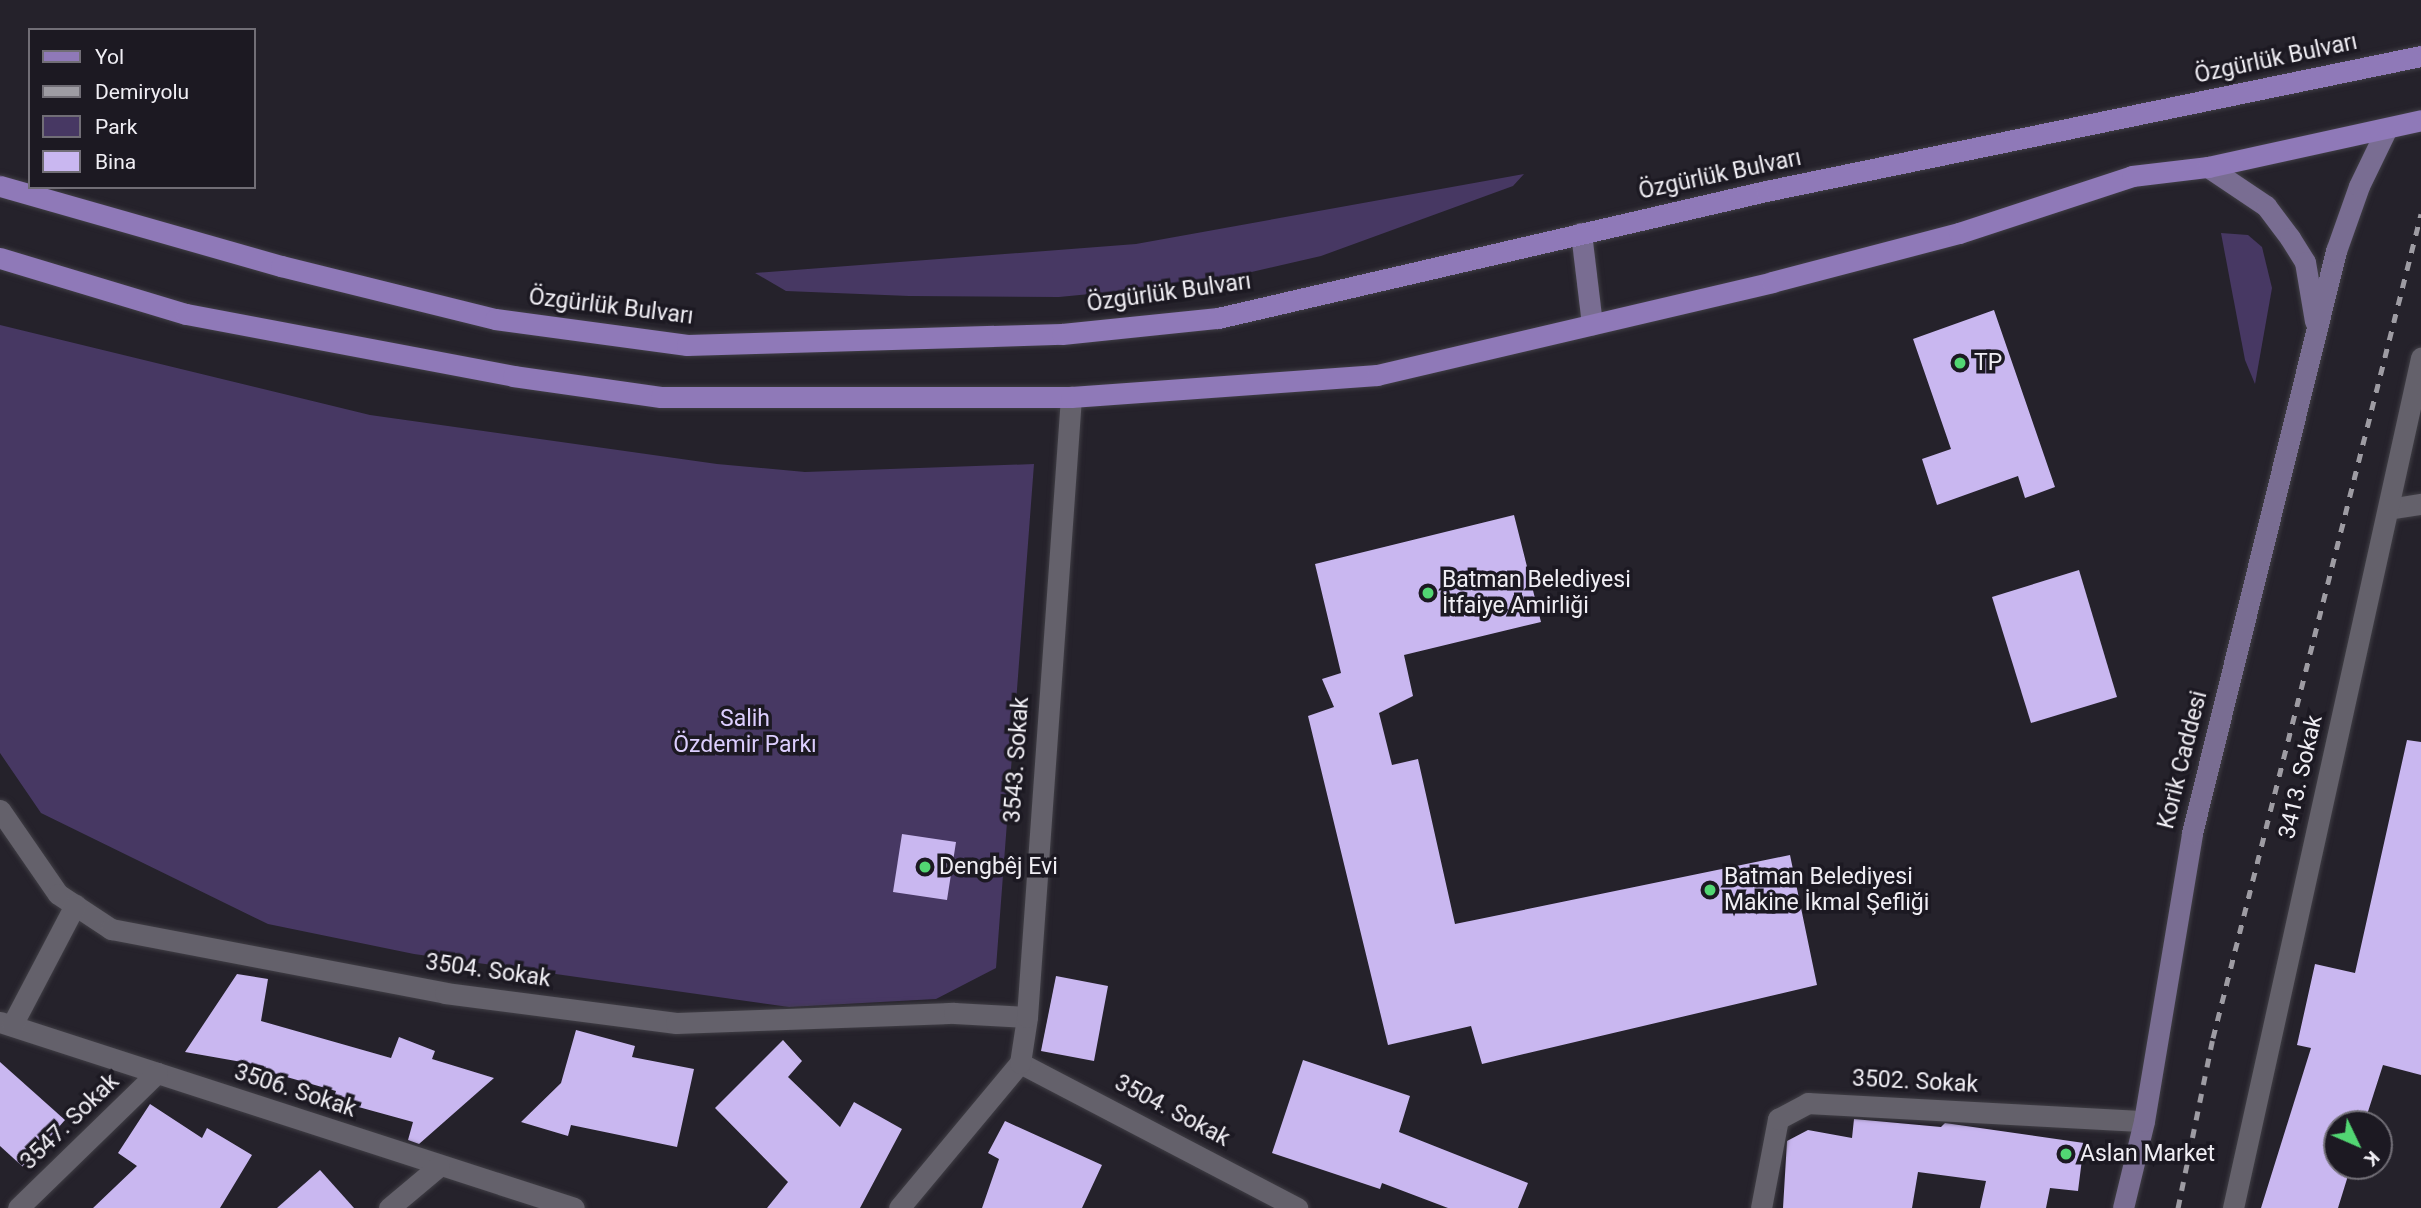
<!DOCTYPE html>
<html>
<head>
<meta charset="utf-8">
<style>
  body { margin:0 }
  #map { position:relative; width:2421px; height:1208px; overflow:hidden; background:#25222b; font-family:Roboto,sans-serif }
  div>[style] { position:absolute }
  .green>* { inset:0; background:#473863 }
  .building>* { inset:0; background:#c9b7f0 }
  .roads { filter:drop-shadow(0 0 2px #403e45) drop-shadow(0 0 2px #403e45) }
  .minor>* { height:21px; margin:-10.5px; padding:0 10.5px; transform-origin:10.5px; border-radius:10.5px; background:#64616b }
  .secondary>* { height:21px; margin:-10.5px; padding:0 10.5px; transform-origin:10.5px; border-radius:10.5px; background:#796d92 }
  .primary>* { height:21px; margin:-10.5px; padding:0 10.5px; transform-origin:10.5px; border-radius:10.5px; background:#8f79b8 }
  .rail>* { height:5px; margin-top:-2.5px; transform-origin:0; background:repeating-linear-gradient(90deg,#9e9ca3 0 9px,transparent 0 18px) }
  .dots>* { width:19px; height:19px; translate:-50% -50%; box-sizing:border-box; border:4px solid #1c1922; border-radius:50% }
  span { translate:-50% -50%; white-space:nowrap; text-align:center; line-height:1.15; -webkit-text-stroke:7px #1c1922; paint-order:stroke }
  .street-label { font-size:23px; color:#f0eef4 }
  .poi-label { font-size:23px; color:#f0eef4 }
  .left { translate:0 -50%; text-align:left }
  .park-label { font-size:23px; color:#dccefe }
  .legend { position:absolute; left:28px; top:28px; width:228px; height:161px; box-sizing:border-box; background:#1c1922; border:2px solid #716e76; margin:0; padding:9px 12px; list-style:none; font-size:21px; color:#f0eef4 }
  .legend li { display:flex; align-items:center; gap:14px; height:35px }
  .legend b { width:35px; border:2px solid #716e76 }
  .north { position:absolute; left:2323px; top:1110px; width:70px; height:70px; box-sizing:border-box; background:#1c1922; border:2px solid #716e76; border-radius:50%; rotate:134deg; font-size:19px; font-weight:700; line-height:28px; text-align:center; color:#f0eef4 }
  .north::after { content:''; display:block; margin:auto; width:24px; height:32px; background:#52d673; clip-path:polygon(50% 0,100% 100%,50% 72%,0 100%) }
</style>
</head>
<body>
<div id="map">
  <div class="green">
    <i style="clip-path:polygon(1524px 174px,1513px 186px,1321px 256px,1204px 283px,1059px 297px,909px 296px,786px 291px,755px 273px,1136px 244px)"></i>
    <i style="clip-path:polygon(2221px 233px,2248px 235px,2262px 247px,2272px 288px,2255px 384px,2245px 360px)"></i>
    <i style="clip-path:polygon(0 325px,370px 415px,717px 464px,805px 472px,1034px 464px,996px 968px,936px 999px,789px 1007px,414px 954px,268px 924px,41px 813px,0 753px)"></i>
  </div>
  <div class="building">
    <i style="clip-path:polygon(1994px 310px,2055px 487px,2025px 498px,2018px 476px,1937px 505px,1922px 459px,1951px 449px,1913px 339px)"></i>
    <i style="clip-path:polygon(1514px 515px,1541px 622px,1404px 655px,1413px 696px,1379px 713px,1392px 765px,1418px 759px,1455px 924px,1790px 855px,1817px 985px,1482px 1064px,1471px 1026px,1388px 1045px,1308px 716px,1334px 707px,1322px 679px,1341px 673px,1315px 564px)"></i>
    <i style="clip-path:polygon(2079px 570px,2117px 697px,2031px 723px,1992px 597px)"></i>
    <i style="clip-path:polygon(2407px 740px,2421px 742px,2421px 1075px,2383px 1065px,2364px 1124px,2337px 1124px,2337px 1166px,2351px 1166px,2338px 1208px,2261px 1208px,2311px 1048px,2297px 1045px,2315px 964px,2355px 973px)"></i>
    <i style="clip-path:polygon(902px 834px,956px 842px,947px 900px,893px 892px)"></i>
    <i style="clip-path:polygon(237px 974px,268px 979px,261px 1021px,391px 1058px,399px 1037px,435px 1051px,432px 1059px,494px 1078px,419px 1144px,408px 1140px,413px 1122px,333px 1100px,336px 1091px,262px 1070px,264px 1066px,185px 1052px)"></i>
    <i style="clip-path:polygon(1056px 976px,1108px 986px,1094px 1061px,1041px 1051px)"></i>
    <i style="clip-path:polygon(576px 1030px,635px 1046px,632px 1057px,694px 1069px,677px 1147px,571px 1125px,568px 1136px,521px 1122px,561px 1083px)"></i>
    <i style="clip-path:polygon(783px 1040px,802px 1061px,788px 1077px,840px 1127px,854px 1102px,902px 1129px,860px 1208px,767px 1208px,788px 1182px,715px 1108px)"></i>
    <i style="clip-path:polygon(1303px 1060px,1410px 1096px,1399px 1132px,1528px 1183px,1518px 1208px,1448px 1208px,1382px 1183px,1380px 1189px,1272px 1153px)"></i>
    <i style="clip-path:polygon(0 1062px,65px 1120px,23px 1167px,0 1146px)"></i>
    <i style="clip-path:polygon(150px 1104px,202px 1138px,207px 1128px,252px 1155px,220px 1208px,93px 1208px,137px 1166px,118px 1153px)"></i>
    <i style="clip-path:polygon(1854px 1119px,1941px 1127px,1945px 1123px,2084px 1143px,2078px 1191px,2050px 1188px,2046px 1208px,1980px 1208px,1986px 1181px,1918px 1172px,1912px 1208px,1783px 1208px,1787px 1141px,1808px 1130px,1852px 1138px)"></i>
    <i style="clip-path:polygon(1005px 1121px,1102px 1165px,1082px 1208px,982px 1208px,999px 1159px,988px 1153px)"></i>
    <i style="clip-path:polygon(320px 1170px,354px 1208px,277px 1208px)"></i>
  </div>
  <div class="roads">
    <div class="minor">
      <i style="left:2388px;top:509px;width:33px;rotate:-9deg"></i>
      <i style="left:0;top:810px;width:102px;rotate:55.4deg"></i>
      <i style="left:58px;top:894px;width:64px;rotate:33.4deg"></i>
      <i style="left:111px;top:929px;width:340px;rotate:10.8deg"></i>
      <i style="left:445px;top:993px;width:233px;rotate:7.4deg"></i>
      <i style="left:676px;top:1023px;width:278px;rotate:-2.1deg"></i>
      <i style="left:954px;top:1013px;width:73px;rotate:3.1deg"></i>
      <i style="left:0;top:1022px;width:603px;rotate:17.95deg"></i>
      <i style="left:12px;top:1025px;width:136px;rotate:-62.3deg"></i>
      <i style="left:1020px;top:1063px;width:313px;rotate:27.6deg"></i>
      <i style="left:18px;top:1208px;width:194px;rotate:-44.2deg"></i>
      <i style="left:389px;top:1208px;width:65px;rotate:-40deg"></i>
      <i style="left:899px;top:1208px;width:189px;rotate:-50.2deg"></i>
      <i style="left:1020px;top:1063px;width:47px;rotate:-81.3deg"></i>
      <i style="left:1027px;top:1017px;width:622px;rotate:-85.94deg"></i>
      <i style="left:1761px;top:1208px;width:91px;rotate:-79.2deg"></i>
      <i style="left:1778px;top:1119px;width:34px;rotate:-28deg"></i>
      <i style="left:1808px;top:1103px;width:336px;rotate:3.1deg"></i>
      <i style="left:2233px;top:1208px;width:871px;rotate:-77.53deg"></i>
    </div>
    <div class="secondary">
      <i style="left:2208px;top:167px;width:70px;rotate:33.9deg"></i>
      <i style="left:2266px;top:206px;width:40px;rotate:53deg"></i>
      <i style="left:2290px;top:238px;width:28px;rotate:58deg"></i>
      <i style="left:2305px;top:262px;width:60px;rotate:80.4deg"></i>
      <i style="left:1581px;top:233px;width:92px;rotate:83.1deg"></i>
      <i style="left:2123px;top:1208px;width:89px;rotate:-76.4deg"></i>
      <i style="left:2144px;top:1121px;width:292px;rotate:-80.5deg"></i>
      <i style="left:2192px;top:833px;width:600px;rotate:-76.1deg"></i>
      <i style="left:2336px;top:251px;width:69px;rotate:-70.5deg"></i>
      <i style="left:2359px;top:186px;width:64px;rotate:-64.2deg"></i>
    </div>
    <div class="primary">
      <i style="left:0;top:186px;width:292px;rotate:15.9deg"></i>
      <i style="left:281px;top:266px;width:220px;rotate:13.9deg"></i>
      <i style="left:495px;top:319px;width:194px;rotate:7.7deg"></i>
      <i style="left:687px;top:345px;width:375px;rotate:-1.7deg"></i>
      <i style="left:1062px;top:334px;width:157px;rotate:-5.9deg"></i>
      <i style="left:1218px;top:318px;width:563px;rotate:-13.05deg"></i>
      <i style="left:1766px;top:191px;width:669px;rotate:-11.65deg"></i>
      <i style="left:0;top:258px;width:194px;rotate:16.8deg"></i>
      <i style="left:186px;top:314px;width:333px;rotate:10.7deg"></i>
      <i style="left:513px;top:376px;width:149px;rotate:8.1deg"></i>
      <i style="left:661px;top:397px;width:410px"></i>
      <i style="left:1071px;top:397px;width:307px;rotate:-4.1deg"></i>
      <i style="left:1377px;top:375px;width:406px;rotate:-13.2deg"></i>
      <i style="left:1772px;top:282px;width:193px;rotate:-14.7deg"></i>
      <i style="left:1959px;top:233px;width:182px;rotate:-18.2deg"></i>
      <i style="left:2132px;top:176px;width:77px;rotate:-6.8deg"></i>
      <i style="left:2208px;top:167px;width:218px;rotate:-12.4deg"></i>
    </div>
  </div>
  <div class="rail">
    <i style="left:2178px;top:1208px;width:174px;rotate:-78.4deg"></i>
    <i style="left:2213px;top:1038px;width:850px;rotate:-75.83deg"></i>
  </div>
  <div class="dots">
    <i style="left:1960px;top:363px;background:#52d673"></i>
    <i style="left:1428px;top:593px;background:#52d673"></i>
    <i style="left:925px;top:867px;background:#52d673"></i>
    <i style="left:1710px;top:890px;background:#52d673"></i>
    <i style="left:2066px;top:1154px;background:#52d673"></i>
  </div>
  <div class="street-label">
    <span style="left:2276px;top:59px;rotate:-12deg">Özgürlük Bulvarı</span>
    <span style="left:1720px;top:175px;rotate:-12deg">Özgürlük Bulvarı</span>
    <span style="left:1169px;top:293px;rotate:-8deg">Özgürlük Bulvarı</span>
    <span style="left:611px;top:307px;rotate:7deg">Özgürlük Bulvarı</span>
    <span style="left:1017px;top:760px;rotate:-86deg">3543. Sokak</span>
    <span style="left:2183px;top:760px;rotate:-76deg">Korik Caddesi</span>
    <span style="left:2301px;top:777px;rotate:-77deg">3413. Sokak</span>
    <span style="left:488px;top:971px;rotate:8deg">3504. Sokak</span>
    <span style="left:1915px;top:1082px;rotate:3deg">3502. Sokak</span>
    <span style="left:295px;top:1091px;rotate:18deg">3506. Sokak</span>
    <span style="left:1172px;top:1111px;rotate:28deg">3504. Sokak</span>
    <span style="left:70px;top:1122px;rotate:-44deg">3547. Sokak</span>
  </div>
  <div class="poi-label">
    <span class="left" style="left:1974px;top:363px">TP</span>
    <span class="left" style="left:1442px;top:593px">Batman Belediyesi<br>İtfaiye Amirliği</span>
    <span class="left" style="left:939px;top:867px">Dengbêj Evi</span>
    <span class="left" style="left:1724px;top:890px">Batman Belediyesi<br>Makine İkmal Şefliği</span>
    <span class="left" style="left:2080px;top:1154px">Aslan Market</span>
  </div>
  <div class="park-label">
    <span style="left:745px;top:732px">Salih<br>Özdemir Parkı</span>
  </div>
  <ul class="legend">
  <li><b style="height:9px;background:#8f79b8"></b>Yol</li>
  <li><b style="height:9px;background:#9e9ca3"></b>Demiryolu</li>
  <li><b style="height:19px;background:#473863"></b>Park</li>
  <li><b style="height:19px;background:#c9b7f0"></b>Bina</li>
  </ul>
  <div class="north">K</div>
</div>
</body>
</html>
